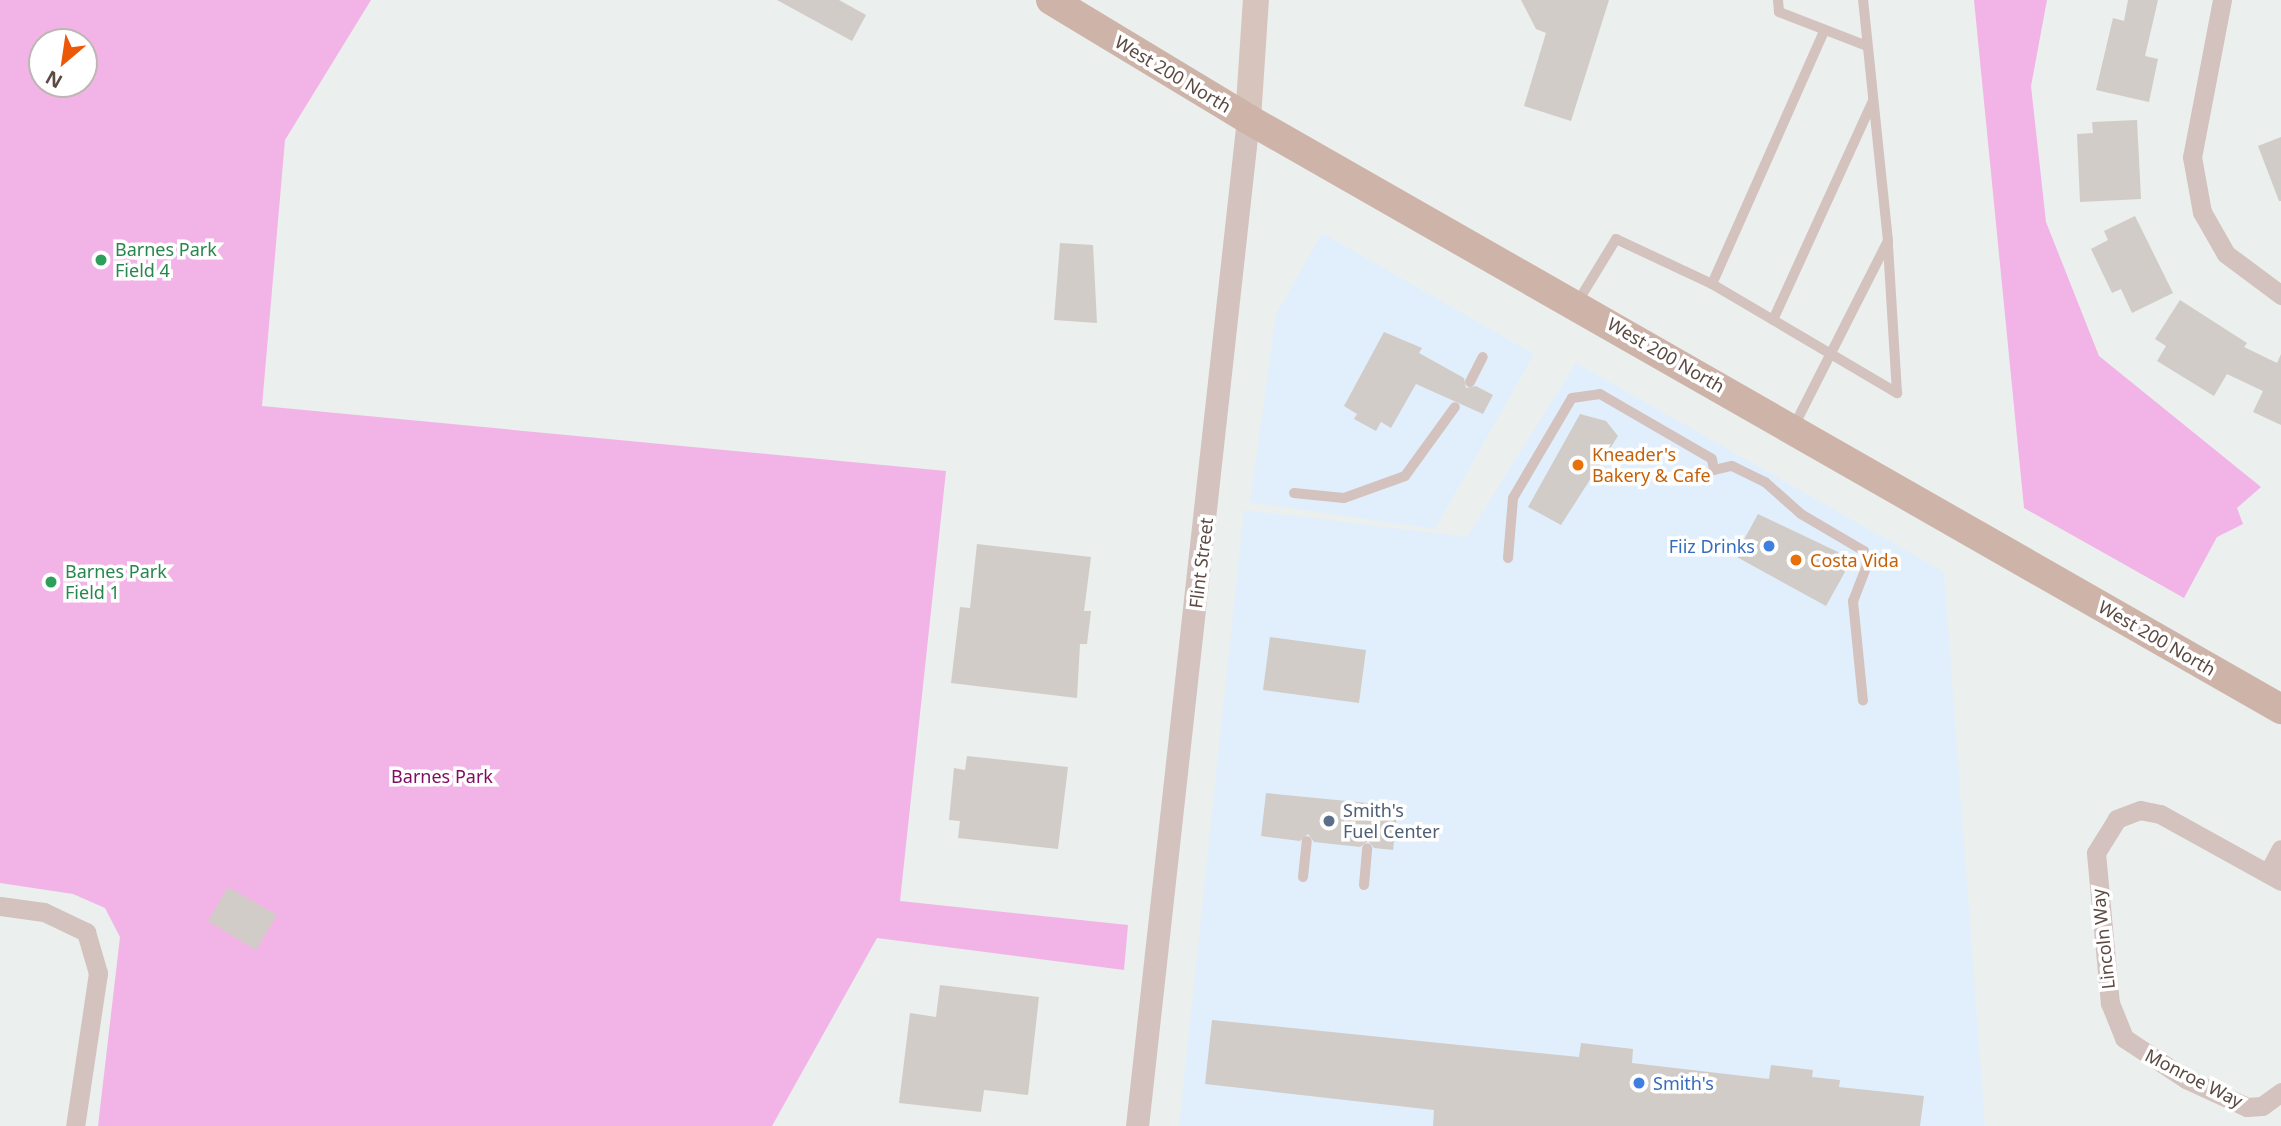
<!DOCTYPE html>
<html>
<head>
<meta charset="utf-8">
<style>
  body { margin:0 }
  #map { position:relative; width:2281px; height:1126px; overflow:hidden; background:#ebefee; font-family:"Noto Sans",sans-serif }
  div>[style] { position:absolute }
  .commercial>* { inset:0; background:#e1effd }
  .green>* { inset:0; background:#f2b4e7 }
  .building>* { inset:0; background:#d1ccc7 }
  .service>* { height:10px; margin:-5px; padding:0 5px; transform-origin:5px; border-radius:5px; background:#d3c2bd }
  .minor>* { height:19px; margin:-9.5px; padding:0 9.5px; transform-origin:9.5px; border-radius:9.5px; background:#d3c2bd }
  .tertiary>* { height:23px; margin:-11.5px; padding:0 11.5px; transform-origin:11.5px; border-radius:11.5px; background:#d3c2bd }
  .secondary>* { height:26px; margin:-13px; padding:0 13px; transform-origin:13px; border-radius:13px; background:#d7c4bc }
  .primary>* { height:30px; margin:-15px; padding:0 15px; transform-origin:15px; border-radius:15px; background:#ceb3a8 }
  .dots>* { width:19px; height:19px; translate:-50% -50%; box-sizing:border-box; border:4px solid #fff; border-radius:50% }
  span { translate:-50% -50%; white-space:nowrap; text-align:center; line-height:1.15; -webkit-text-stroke:7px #fff; paint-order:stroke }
  .street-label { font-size:18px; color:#5b4942 }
  .leisure-label { font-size:18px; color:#27864d }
  .left { translate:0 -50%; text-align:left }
  .food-label { font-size:18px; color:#c56008 }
  .shop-label { font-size:18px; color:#366cbe }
  .right { translate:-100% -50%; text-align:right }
  .park-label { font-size:18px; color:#810d60 }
  .service-label { font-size:18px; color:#4e5e75 }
  .north { position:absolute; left:28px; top:28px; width:70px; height:70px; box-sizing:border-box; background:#fff; border:2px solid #bdb6b3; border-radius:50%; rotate:209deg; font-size:19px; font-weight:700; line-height:28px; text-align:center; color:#5b4942 }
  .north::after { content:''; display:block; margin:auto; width:24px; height:32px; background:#ec5808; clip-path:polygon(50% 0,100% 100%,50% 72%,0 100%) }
</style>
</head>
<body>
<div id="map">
  <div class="commercial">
    <i style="clip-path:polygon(1322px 233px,1534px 354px,1435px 529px,1250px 502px,1276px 315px)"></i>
    <i style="clip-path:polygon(1576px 363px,1944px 572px,1985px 1126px,1179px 1126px,1244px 510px,1467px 537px)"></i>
  </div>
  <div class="green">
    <i style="clip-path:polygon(evenodd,0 0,371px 0,285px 140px,262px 406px,946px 471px,900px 901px,1128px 925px,1124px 970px,877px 938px,772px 1126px,98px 1126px,120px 937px,105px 908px,73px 894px,0 883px,0 0,42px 42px,84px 42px,84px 84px,42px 84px,42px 42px)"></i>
    <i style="clip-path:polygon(1974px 0,2047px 0,2031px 86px,2046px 222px,2099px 356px,2261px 487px,2237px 508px,2243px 524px,2217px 537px,2184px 598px,2024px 508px)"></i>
  </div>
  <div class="building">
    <i style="clip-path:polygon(777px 0,839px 0,866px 15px,852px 41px)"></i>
    <i style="clip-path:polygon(1521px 0,1609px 0,1571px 121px,1524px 106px,1546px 33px,1536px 29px)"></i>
    <i style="clip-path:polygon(2128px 0,2158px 0,2145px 56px,2158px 59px,2149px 102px,2096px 90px,2113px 18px,2124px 21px)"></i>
    <i style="clip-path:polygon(2137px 120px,2141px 199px,2080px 202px,2077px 134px,2093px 133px,2092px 122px)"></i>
    <i style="clip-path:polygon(2281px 137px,2281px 201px,2279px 201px,2258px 146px)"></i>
    <i style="clip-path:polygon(2135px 216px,2173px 293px,2132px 313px,2121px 289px,2112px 293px,2091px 249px,2108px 240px,2104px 231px)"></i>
    <i style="clip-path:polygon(1060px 243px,1093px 245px,1097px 323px,1054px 320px)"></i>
    <i style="clip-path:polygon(2180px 300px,2247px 343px,2244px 347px,2277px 363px,2281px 354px,2281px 425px,2253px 412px,2263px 391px,2227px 374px,2214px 396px,2157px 361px,2166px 346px,2155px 339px)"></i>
    <i style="clip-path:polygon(1384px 332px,1422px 348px,1419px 353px,1464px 378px,1466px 388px,1476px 386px,1493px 395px,1483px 414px,1416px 384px,1391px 428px,1381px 422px,1376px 431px,1354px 419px,1357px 414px,1344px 406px)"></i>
    <i style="clip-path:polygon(1580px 414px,1606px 421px,1618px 436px,1561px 525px,1528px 507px)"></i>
    <i style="clip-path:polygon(1758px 514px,1838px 552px,1845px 572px,1826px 606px,1735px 556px)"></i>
    <i style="clip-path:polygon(977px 544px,1091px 557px,1084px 611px,1091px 611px,1087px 644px,1080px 644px,1077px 698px,951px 683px,960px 607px,970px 608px)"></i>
    <i style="clip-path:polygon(1270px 637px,1366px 650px,1359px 703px,1263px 690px)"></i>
    <i style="clip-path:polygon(967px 756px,1068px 767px,1058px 849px,958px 838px,960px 821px,949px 820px,954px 768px,965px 770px)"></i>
    <i style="clip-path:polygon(1266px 793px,1398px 806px,1393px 850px,1374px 848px,1368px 841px,1360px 847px,1314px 842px,1308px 834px,1300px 841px,1261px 836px)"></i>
    <i style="clip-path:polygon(228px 887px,277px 915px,256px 950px,208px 921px)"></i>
    <i style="clip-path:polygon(940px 985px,1039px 997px,1028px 1095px,984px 1090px,981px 1112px,899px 1103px,910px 1013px,936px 1017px)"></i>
    <i style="clip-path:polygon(1212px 1020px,1579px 1057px,1581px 1043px,1633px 1049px,1632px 1063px,1769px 1079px,1771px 1065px,1813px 1070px,1812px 1077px,1840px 1080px,1839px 1087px,1924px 1096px,1920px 1126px,1433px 1126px,1434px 1110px,1205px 1084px)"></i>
  </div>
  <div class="service">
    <i style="left:1778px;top:0;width:12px;rotate:85deg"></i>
    <i style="left:1779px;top:12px;width:94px;rotate:21.1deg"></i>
    <i style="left:1712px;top:284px;width:215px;rotate:30.5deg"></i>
    <i style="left:1897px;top:393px;width:149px;rotate:-93.5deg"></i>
    <i style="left:1577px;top:303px;width:75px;rotate:-58.6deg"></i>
    <i style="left:1616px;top:239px;width:106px;rotate:25.1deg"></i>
    <i style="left:1712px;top:284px;width:277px;rotate:-66.1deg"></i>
    <i style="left:1773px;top:320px;width:241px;rotate:-65.5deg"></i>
    <i style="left:1470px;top:382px;width:28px;rotate:-63deg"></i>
    <i style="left:1793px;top:428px;width:210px;rotate:-63.1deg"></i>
    <i style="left:1888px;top:241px;width:242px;rotate:-95.9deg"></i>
    <i style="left:1294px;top:493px;width:50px;rotate:5.7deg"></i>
    <i style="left:1344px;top:498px;width:65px;rotate:-19.8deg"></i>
    <i style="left:1405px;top:476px;width:85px;rotate:-54.1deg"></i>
    <i style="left:1508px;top:558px;width:60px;rotate:-85.2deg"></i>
    <i style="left:1513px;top:498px;width:116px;rotate:-59.5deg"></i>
    <i style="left:1572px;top:398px;width:28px;rotate:-8deg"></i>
    <i style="left:1600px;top:394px;width:129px;rotate:30.1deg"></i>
    <i style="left:1712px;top:459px;width:11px;rotate:80deg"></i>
    <i style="left:1714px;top:470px;width:18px;rotate:-13deg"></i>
    <i style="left:1732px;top:466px;width:37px;rotate:26deg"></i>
    <i style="left:1765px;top:482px;width:48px;rotate:41.6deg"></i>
    <i style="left:1801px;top:514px;width:73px;rotate:30.4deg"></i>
    <i style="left:1864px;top:551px;width:14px;rotate:78deg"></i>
    <i style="left:1867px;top:565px;width:39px;rotate:111deg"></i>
    <i style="left:1853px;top:601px;width:100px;rotate:84.3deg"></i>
    <i style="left:1303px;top:877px;width:36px;rotate:-84deg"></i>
    <i style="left:1364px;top:885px;width:37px;rotate:-85deg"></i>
  </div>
  <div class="minor">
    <i style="left:2222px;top:0;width:160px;rotate:100.8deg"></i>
    <i style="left:2192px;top:157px;width:56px;rotate:79.7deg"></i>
    <i style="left:2202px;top:212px;width:48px;rotate:60.3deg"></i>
    <i style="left:2226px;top:254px;width:69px;rotate:36.7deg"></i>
    <i style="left:2268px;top:873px;width:27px;rotate:-62deg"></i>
    <i style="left:2281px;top:881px;width:138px;rotate:-151deg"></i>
    <i style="left:2160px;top:814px;width:20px;rotate:-169deg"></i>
    <i style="left:2140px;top:810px;width:25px;rotate:159deg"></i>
    <i style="left:2117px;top:819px;width:40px;rotate:122deg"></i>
    <i style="left:2096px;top:853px;width:151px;rotate:84.7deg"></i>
    <i style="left:2110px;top:1003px;width:38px;rotate:68deg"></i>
    <i style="left:2124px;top:1038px;width:74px;rotate:33.5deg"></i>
    <i style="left:2186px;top:1079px;width:67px;rotate:24.7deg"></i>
    <i style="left:2247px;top:1107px;width:15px;rotate:-4deg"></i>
    <i style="left:2262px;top:1106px;width:24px;rotate:-36deg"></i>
    <i style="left:0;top:906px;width:44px;rotate:7.8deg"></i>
    <i style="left:44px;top:912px;width:47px;rotate:25.5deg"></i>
    <i style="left:86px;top:932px;width:43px;rotate:73.7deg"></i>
    <i style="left:98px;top:973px;width:155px;rotate:98.5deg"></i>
  </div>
  <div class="tertiary">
    <i style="left:1137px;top:1126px;width:1013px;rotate:-83.71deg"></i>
  </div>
  <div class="secondary">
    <i style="left:1248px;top:119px;width:119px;rotate:-86.2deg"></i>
  </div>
  <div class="primary">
    <i style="left:1051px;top:0;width:230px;rotate:31.1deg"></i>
    <i style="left:1248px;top:119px;width:1190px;rotate:29.73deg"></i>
  </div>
  <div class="dots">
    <i style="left:101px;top:260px;background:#2e9e5b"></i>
    <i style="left:1578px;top:465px;background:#e8710a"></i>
    <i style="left:1769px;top:546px;background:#3f7fe0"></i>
    <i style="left:1796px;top:560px;background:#e8710a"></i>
    <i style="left:51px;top:582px;background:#2e9e5b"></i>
    <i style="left:1329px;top:821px;background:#5c6f8a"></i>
    <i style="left:1639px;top:1083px;background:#3f7fe0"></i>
  </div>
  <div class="street-label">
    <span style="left:1173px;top:74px;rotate:31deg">West 200 North</span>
    <span style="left:1666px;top:355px;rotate:30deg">West 200 North</span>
    <span style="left:1201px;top:563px;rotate:-83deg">Flint Street</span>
    <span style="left:2157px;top:638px;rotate:30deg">West 200 North</span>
    <span style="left:2103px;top:939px;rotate:-96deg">Lincoln Way</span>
    <span style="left:2194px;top:1078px;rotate:27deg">Monroe Way</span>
  </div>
  <div class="leisure-label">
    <span class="left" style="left:115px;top:260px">Barnes Park<br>Field 4</span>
    <span class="left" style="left:65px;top:582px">Barnes Park<br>Field 1</span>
  </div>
  <div class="food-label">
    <span class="left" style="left:1592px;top:465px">Kneader's<br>Bakery &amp; Cafe</span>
    <span class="left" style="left:1810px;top:560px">Costa Vida</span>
  </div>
  <div class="shop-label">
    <span class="right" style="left:1755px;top:546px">Fiiz Drinks</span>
    <span class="left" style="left:1653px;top:1083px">Smith's</span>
  </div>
  <div class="park-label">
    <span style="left:442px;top:776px">Barnes Park</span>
  </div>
  <div class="service-label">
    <span class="left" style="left:1343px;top:821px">Smith's<br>Fuel Center</span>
  </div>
  <div class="north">N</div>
</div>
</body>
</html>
